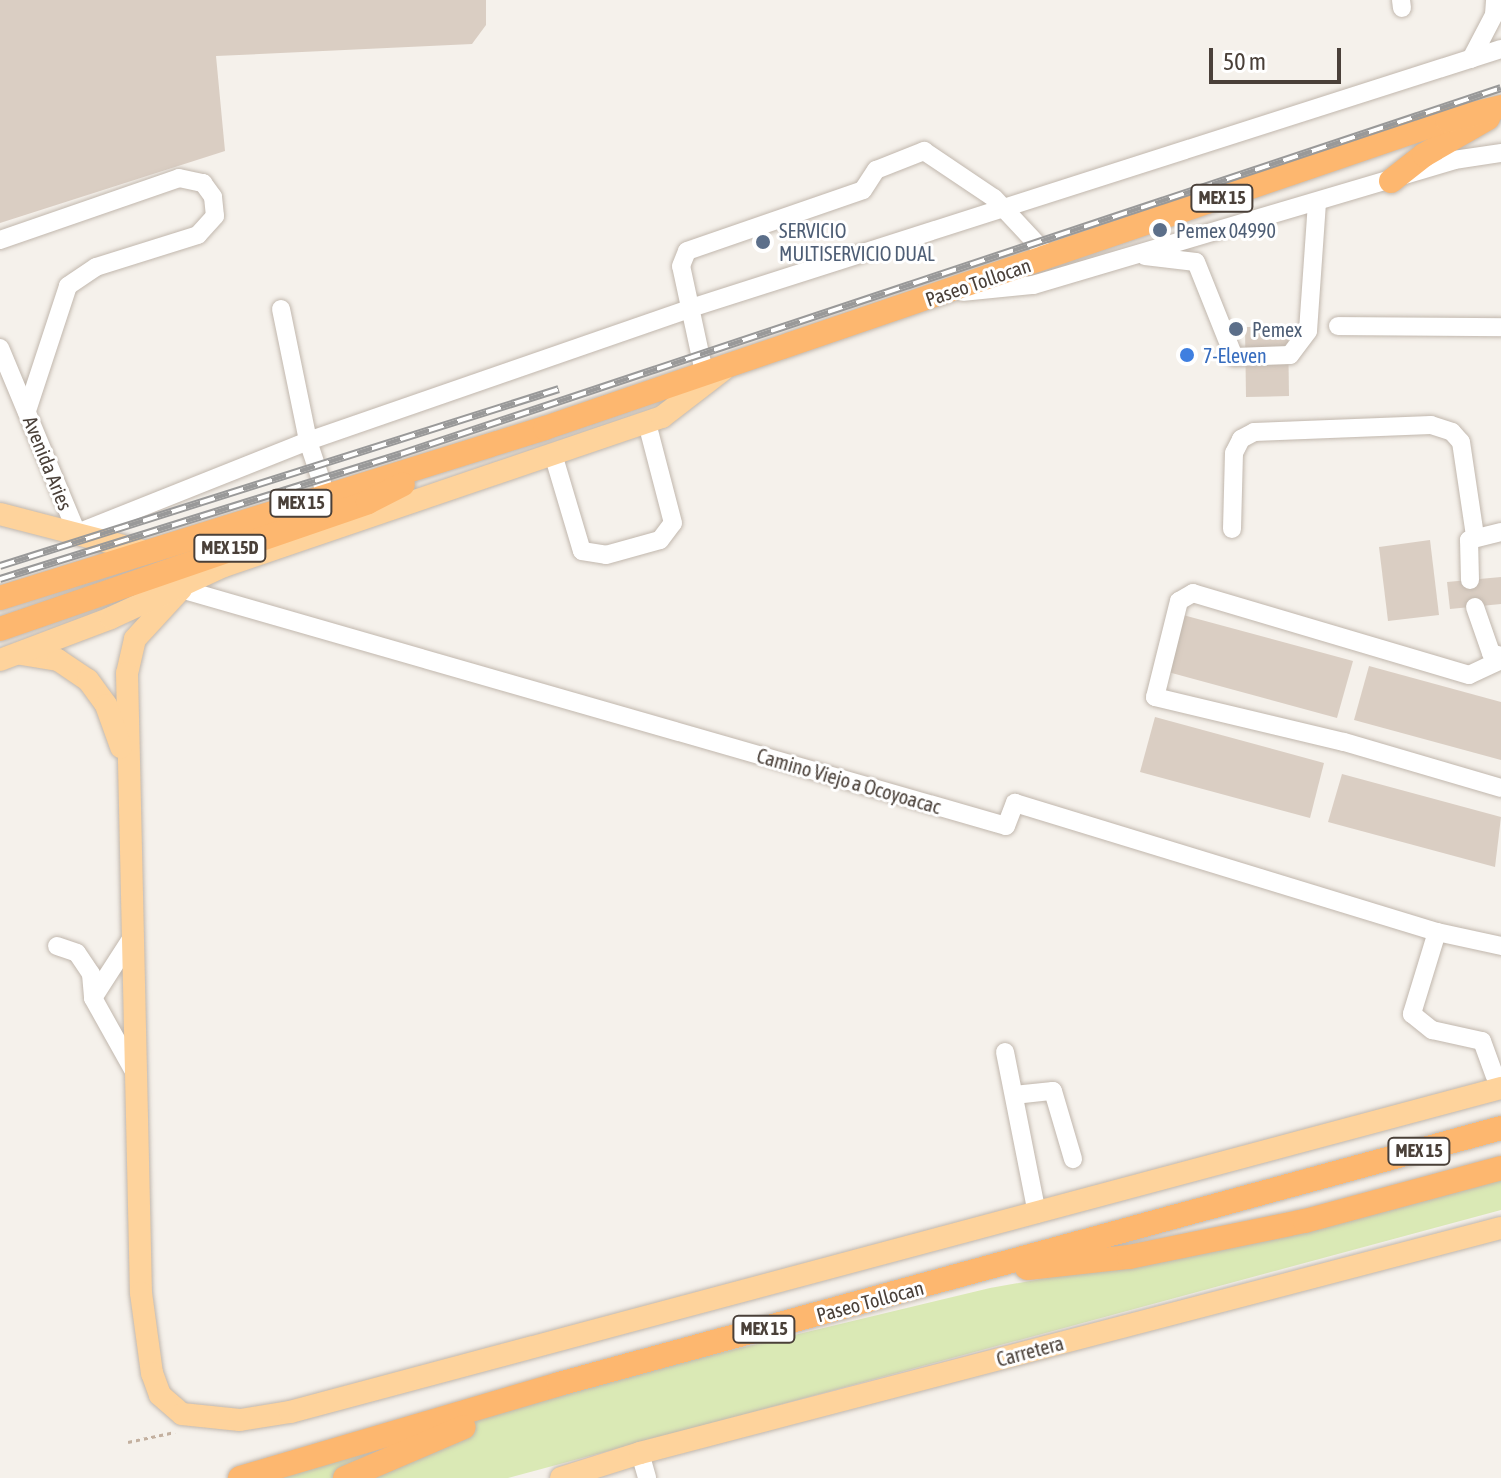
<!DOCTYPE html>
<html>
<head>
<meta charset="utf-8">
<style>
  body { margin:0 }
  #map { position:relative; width:1501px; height:1478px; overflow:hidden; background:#f5f1eb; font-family:"Asap Condensed",sans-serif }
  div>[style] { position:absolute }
  .green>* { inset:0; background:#dae9b5 }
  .building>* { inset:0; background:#dacec3 }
  .path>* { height:3px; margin-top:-1.5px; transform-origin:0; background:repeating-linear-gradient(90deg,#c3b09f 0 4px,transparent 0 8px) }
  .roads { filter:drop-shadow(0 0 2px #c1b7ad) drop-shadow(0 0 2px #c1b7ad) }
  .minor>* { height:18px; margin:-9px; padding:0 9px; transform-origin:9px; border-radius:9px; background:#fff }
  .major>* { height:22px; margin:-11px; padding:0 11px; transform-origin:11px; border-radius:11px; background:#fed39c }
  .highway>* { height:24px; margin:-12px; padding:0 12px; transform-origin:12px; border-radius:12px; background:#fdb76f }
  .rail>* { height:8px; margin-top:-4px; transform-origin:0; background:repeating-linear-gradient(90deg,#fff 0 15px,#999 0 30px); box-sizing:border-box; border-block:2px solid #999 }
  .dots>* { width:22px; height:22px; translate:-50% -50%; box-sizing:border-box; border:4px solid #fff; border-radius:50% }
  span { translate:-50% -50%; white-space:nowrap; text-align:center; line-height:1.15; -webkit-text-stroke:6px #fff; paint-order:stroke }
  .shield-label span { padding:2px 6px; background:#fff; border:2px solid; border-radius:6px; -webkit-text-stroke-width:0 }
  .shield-label { font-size:18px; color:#4a4039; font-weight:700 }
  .service-label { font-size:20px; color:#4e5e75 }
  .left { translate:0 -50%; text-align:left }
  .street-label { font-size:20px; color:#4a4039 }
  .shop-label { font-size:20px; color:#366cbe }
  .scale { position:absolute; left:1209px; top:48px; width:132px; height:36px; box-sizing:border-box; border:4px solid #4a4039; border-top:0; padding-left:10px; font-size:24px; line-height:28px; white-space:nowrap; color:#4a4039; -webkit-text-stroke:6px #fff; paint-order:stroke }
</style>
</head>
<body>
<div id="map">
  <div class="green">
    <i style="clip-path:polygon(1501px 1175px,1501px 1210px,508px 1478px,264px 1478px,510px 1403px,990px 1288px,1236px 1245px)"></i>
  </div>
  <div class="building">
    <i style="clip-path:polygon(0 0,486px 0,486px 25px,472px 44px,216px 56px,225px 151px,0 223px)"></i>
    <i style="clip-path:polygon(1245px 327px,1288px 327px,1289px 396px,1246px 397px)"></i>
    <i style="clip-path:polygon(1430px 540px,1439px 615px,1388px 621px,1379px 547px)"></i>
    <i style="clip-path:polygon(1501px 577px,1501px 604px,1450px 609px,1447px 582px)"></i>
    <i style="clip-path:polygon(1183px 615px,1353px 661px,1337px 718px,1168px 672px)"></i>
    <i style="clip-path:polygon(1369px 666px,1501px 702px,1501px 760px,1354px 720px)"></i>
    <i style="clip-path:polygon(1155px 717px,1324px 763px,1310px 818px,1140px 772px)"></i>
    <i style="clip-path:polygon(1342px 774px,1501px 817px,1495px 867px,1328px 822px)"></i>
  </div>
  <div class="path">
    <i style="left:128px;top:1442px;width:48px;rotate:-12deg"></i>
  </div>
  <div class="roads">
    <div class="minor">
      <i style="left:1401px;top:0;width:8px;rotate:83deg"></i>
      <i style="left:1471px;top:59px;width:50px;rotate:-62.4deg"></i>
      <i style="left:1494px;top:15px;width:15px;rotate:-86deg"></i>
      <i style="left:0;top:240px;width:189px;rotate:-19.1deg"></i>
      <i style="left:179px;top:178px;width:25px;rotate:12deg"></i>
      <i style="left:203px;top:183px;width:17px;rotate:54deg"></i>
      <i style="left:213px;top:197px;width:19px;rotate:84deg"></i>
      <i style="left:215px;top:216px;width:25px;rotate:132deg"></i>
      <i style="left:198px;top:235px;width:107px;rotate:162.6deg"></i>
      <i style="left:96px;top:267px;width:34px;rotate:146deg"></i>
      <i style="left:68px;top:286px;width:132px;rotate:108.2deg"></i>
      <i style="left:1145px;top:256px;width:51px;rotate:6.7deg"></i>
      <i style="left:1196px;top:262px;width:102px;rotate:68.2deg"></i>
      <i style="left:1234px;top:357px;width:56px;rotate:-2deg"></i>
      <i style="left:1290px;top:355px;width:30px;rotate:-53deg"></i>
      <i style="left:1308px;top:331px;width:128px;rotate:-86deg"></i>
      <i style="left:963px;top:292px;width:70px;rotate:-5.7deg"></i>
      <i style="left:1033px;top:285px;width:439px;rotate:-16.5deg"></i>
      <i style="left:1454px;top:160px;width:48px;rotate:-8.5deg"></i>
      <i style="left:281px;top:309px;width:135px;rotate:78.4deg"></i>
      <i style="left:308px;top:441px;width:57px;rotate:71.6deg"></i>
      <i style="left:1338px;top:326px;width:163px;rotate:0.4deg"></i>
      <i style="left:0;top:348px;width:200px;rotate:67.4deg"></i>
      <i style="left:77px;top:533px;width:249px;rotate:-21.7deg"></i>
      <i style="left:308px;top:441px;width:405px;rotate:-19.1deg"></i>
      <i style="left:691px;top:308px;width:850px;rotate:-17.73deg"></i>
      <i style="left:704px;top:372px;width:108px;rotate:-102.2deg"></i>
      <i style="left:681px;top:266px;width:16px;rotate:-68deg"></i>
      <i style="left:687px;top:251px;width:186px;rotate:-19.1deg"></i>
      <i style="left:863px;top:190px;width:24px;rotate:-57deg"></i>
      <i style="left:876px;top:170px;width:52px;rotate:-21.6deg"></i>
      <i style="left:924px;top:151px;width:84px;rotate:33.9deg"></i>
      <i style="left:994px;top:198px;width:82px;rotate:47deg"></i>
      <i style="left:553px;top:454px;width:101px;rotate:73.4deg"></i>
      <i style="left:582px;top:551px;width:24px;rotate:9deg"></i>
      <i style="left:606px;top:555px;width:56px;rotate:-15.5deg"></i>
      <i style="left:660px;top:540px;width:21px;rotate:-53deg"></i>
      <i style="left:673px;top:523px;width:103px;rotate:-104.6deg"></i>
      <i style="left:1232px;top:529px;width:76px;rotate:-88.5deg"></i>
      <i style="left:1234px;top:453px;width:16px;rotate:-63deg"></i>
      <i style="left:1241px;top:439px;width:15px;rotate:-28deg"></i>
      <i style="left:1254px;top:432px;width:177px;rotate:-2.3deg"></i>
      <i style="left:1431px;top:425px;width:22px;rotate:18deg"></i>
      <i style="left:1452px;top:432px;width:13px;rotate:48deg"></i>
      <i style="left:1461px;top:442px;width:95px;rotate:81.5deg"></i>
      <i style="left:1470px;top:580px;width:40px;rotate:-91.4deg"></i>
      <i style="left:1469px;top:540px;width:33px;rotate:-14deg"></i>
      <i style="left:181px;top:589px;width:858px;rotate:16.03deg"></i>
      <i style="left:1006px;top:826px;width:25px;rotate:-69deg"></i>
      <i style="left:1015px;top:803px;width:441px;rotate:17deg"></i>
      <i style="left:1437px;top:932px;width:66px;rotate:12.3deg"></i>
      <i style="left:1475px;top:607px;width:49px;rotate:70.8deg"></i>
      <i style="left:1491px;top:653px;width:10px;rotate:17deg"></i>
      <i style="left:1501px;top:660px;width:35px;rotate:155deg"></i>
      <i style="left:1469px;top:675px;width:288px;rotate:-163.5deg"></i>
      <i style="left:1193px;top:593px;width:16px;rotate:150deg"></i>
      <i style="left:1179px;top:601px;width:99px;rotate:104deg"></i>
      <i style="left:1155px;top:697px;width:194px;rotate:13.4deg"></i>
      <i style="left:1344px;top:742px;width:164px;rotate:16.3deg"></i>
      <i style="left:1437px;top:932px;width:86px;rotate:107deg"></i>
      <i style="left:1412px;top:1014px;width:26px;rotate:39deg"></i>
      <i style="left:1432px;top:1030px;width:51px;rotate:12.4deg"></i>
      <i style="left:1482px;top:1041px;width:37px;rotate:70deg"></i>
      <i style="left:57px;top:946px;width:21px;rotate:19deg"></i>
      <i style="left:77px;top:953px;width:25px;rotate:56deg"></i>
      <i style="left:91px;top:974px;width:24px;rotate:85deg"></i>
      <i style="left:93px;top:998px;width:86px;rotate:60.8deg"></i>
      <i style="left:93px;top:998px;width:70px;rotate:-57.2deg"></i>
      <i style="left:1005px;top:1052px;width:165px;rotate:78.8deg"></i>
      <i style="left:1014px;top:1095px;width:39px;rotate:-6deg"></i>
      <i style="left:1053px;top:1091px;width:71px;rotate:73.6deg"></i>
      <i style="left:640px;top:1453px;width:26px;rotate:74deg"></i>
    </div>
    <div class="major">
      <i style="left:0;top:514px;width:152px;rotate:14.5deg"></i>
      <i style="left:181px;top:589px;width:68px;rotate:132.6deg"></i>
      <i style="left:135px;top:639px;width:35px;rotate:103deg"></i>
      <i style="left:127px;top:673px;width:620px;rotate:88.71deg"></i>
      <i style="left:141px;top:1293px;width:81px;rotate:82.2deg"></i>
      <i style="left:152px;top:1373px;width:23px;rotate:70deg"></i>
      <i style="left:160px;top:1395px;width:29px;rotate:41deg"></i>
      <i style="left:182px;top:1414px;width:58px;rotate:5.9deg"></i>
      <i style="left:240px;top:1420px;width:51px;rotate:-9.1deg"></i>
      <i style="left:290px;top:1412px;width:1254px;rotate:-14.98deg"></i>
      <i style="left:21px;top:654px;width:37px;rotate:9deg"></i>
      <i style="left:58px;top:660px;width:36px;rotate:34deg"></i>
      <i style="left:88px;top:680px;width:31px;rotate:54deg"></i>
      <i style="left:106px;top:705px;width:45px;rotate:70.3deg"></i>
      <i style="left:0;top:660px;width:119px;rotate:-20.7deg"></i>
      <i style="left:111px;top:618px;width:124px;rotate:-24.7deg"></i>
      <i style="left:224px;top:566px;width:463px;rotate:-18.8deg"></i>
      <i style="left:662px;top:417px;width:77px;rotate:-37.6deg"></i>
      <i style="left:561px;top:1478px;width:83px;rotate:-17.6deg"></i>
      <i style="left:640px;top:1453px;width:890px;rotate:-14.65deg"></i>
    </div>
    <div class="highway">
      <i style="left:1391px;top:181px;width:42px;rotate:-38.2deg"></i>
      <i style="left:1424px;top:155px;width:74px;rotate:-30deg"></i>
      <i style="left:0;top:598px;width:571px;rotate:-17.32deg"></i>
      <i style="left:545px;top:428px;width:953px;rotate:-18.85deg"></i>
      <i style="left:1447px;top:120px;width:56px;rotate:-13.5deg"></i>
      <i style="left:0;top:629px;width:389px;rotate:-19deg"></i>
      <i style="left:368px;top:502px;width:39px;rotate:-27deg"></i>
      <i style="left:1027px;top:1268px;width:103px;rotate:-6.2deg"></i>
      <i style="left:1129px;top:1257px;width:180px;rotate:-11.6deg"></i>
      <i style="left:1305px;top:1221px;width:203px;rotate:-15.1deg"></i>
      <i style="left:240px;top:1478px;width:333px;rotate:-16.4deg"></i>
      <i style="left:559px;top:1384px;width:976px;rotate:-15.2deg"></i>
      <i style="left:345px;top:1478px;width:129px;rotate:-23.2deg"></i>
    </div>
  </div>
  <div class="rail">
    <i style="left:0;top:566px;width:586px;rotate:-17.57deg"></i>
    <i style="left:0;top:579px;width:420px;rotate:-17.3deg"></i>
    <i style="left:401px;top:454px;width:1159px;rotate:-18.4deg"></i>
  </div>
  <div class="dots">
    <i style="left:1160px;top:230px;background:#5c6f8a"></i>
    <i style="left:763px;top:242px;background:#5c6f8a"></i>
    <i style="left:1236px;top:329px;background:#5c6f8a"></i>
    <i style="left:1187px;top:355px;background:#3f7fe0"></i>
  </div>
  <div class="shield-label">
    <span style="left:1222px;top:198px">MEX 15</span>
    <span style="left:301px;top:503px">MEX 15</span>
    <span style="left:230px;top:548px">MEX 15D</span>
    <span style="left:1419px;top:1151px">MEX 15</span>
    <span style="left:764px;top:1329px">MEX 15</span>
  </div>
  <div class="service-label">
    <span class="left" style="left:779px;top:242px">SERVICIO<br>MULTISERVICIO DUAL</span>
    <span class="left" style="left:1176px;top:230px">Pemex 04990</span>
    <span class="left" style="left:1252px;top:329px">Pemex</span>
  </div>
  <div class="street-label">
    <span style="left:978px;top:282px;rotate:-19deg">Paseo Tollocan</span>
    <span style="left:48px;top:463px;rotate:68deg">Avenida Aries</span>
    <span style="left:849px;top:781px;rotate:16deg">Camino Viejo a Ocoyoacac</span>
    <span style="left:870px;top:1301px;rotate:-15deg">Paseo Tollocan</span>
    <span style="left:1030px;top:1351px;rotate:-15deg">Carretera</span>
  </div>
  <div class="shop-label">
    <span class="left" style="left:1203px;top:355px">7-Eleven</span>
  </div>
  <div class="scale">50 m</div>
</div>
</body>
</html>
